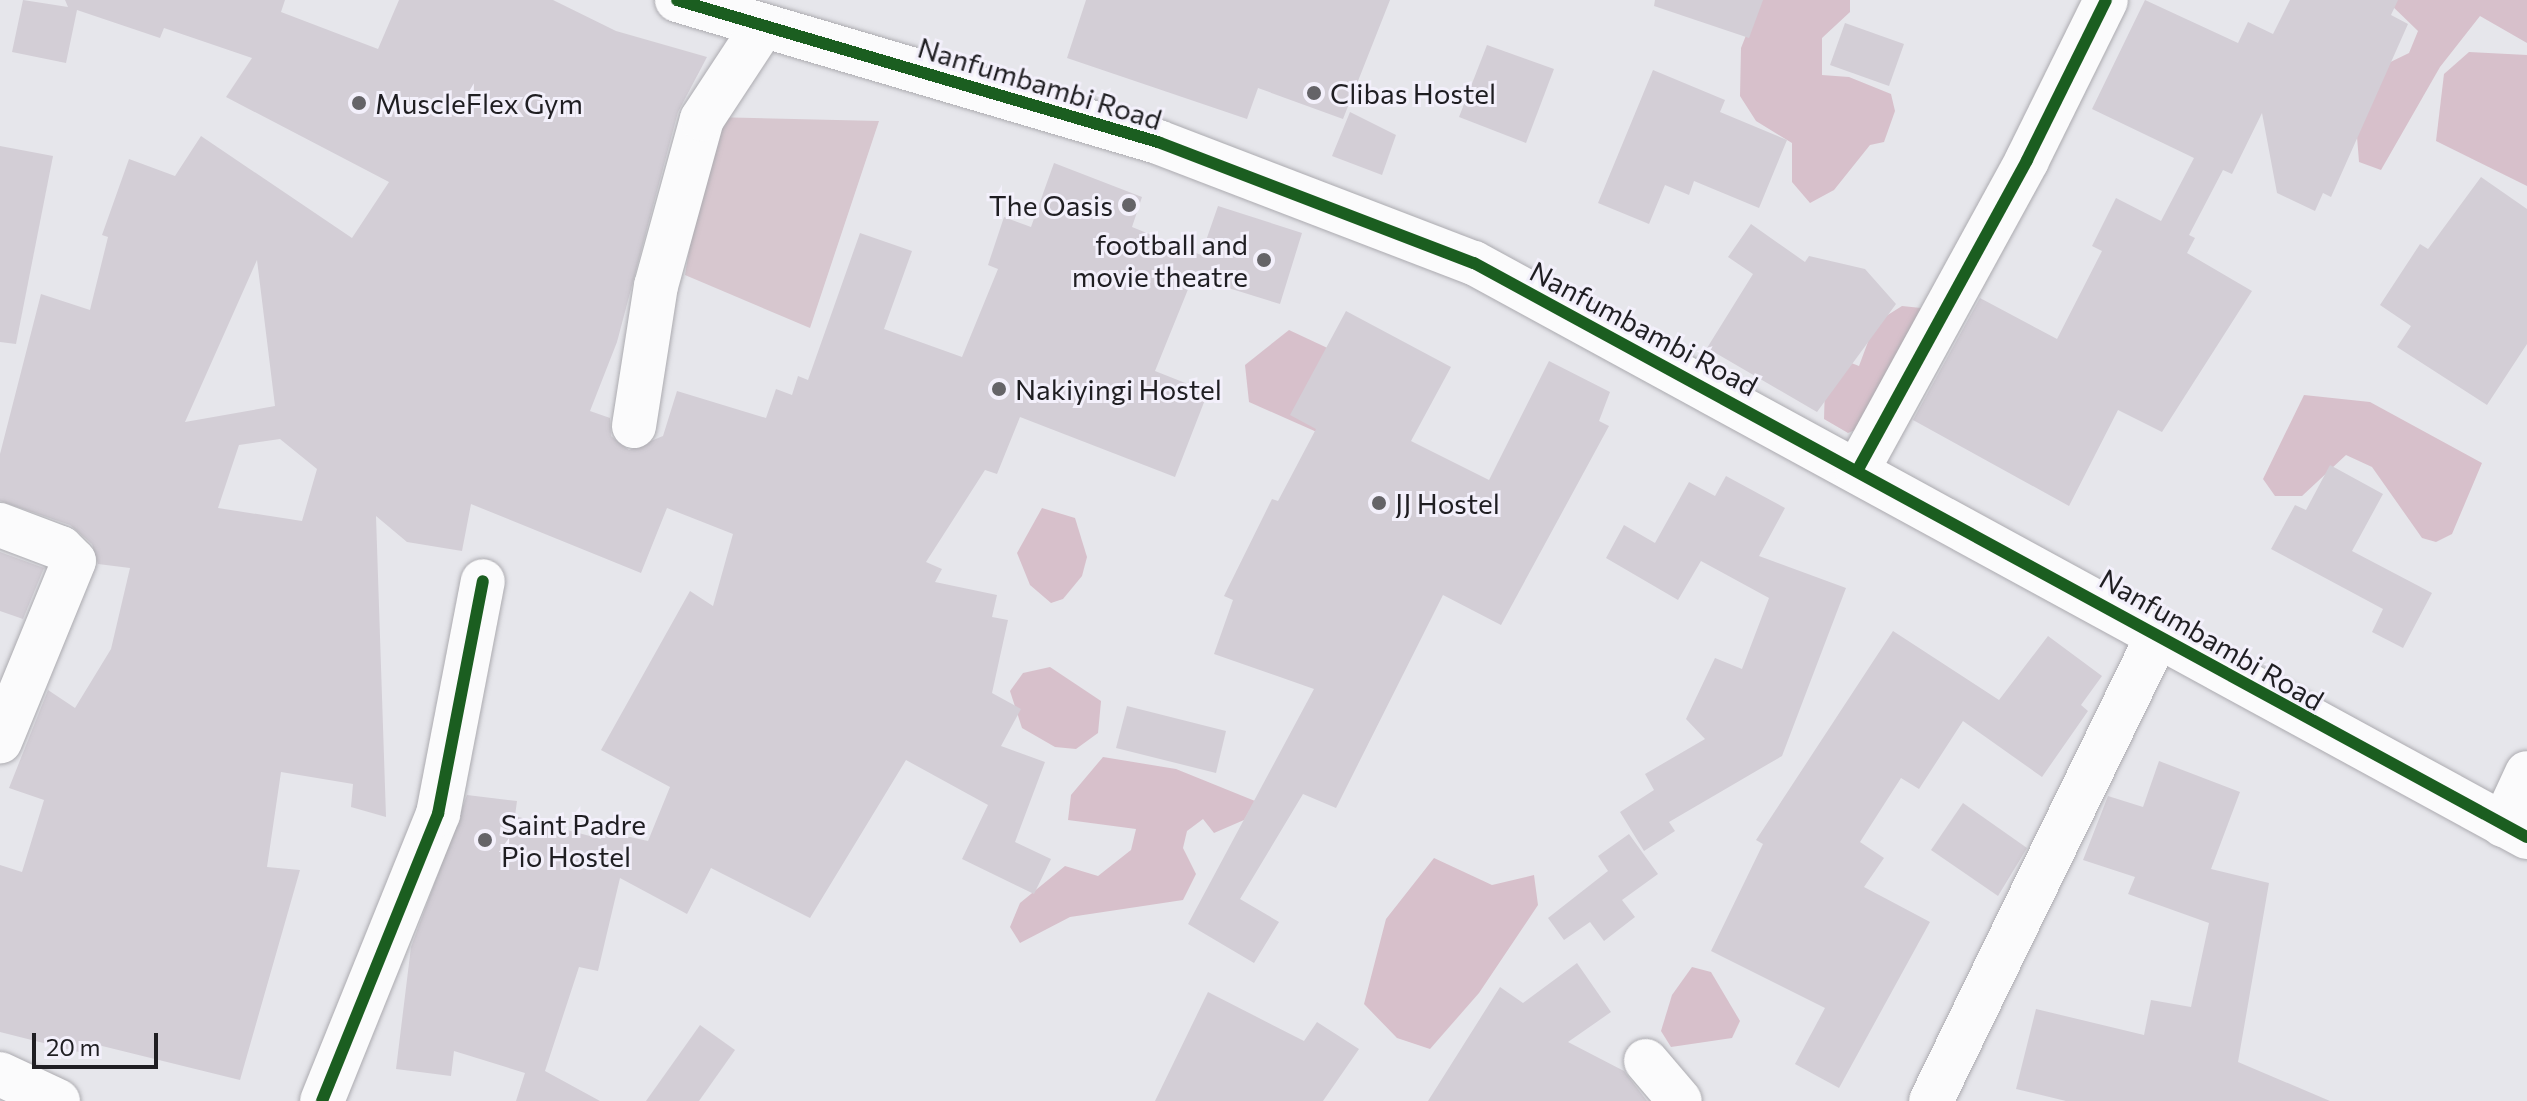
<!DOCTYPE html>
<html>
<head>
<meta charset="utf-8">
<style>
  body { margin:0 }
  #map { position:relative; width:2527px; height:1101px; overflow:hidden; background:#e6e6eb; font-family:Commissioner,sans-serif }
  div>[style] { position:absolute }
  .green>* { inset:0; background:#d7c7cf }
  .forest>* { inset:0; background:#d7c0cb }
  .building>* { inset:0; background:#d3ced6 }
  .roads { filter:drop-shadow(0 0 2px #acabb0) drop-shadow(0 0 2px #acabb0) }
  .minor>* { height:44px; margin:-22px; padding:0 22px; transform-origin:22px; border-radius:22px; background:#fbfbfc }
  .major>* { height:44px; margin:-22px; padding:0 22px; transform-origin:22px; border-radius:22px; background:#fbfbfc }
  .cycleway>* { height:12px; margin:-6px; padding:0 6px; transform-origin:6px; border-radius:6px; background:#1b5e20 }
  .dots>* { width:22px; height:22px; translate:-50% -50%; box-sizing:border-box; border:4px solid #f3f0fb; border-radius:50% }
  span { translate:-50% -50%; white-space:nowrap; text-align:center; line-height:1.15; -webkit-text-stroke:6px #f3f0fb; paint-order:stroke }
  .street-label { font-size:28px; color:#1f1e22 }
  .poi-label { font-size:28px; color:#1f1e22 }
  .left { translate:0 -50%; text-align:left }
  .right { translate:-100% -50%; text-align:right }
  .scale { position:absolute; left:32px; top:1033px; width:126px; height:36px; box-sizing:border-box; border:4px solid #1f1e22; border-top:0; padding-left:10px; font-size:24px; line-height:28px; white-space:nowrap; color:#1f1e22; -webkit-text-stroke:6px #f3f0fb; paint-order:stroke }
</style>
</head>
<body>
<div id="map">
  <div class="green">
    <i style="clip-path:polygon(711px 117px,879px 121px,810px 328px,685px 275px)"></i>
  </div>
  <div class="forest">
    <i style="clip-path:polygon(1760px 0,1850px 0,1850px 12px,1822px 38px,1822px 75px,1849px 77px,1891px 94px,1895px 111px,1884px 142px,1870px 145px,1834px 190px,1810px 203px,1792px 182px,1792px 143px,1756px 121px,1740px 96px,1741px 48px)"></i>
    <i style="clip-path:polygon(2386px 0,2527px 0,2527px 43px,2480px 16px,2440px 67px,2381px 170px,2359px 162px,2354px 98px,2374px 70px,2409px 53px,2418px 31px)"></i>
    <i style="clip-path:polygon(2469px 52px,2527px 55px,2527px 186px,2436px 141px,2444px 74px)"></i>
    <i style="clip-path:polygon(1902px 306px,1921px 308px,1931px 325px,1874px 422px,1848px 433px,1824px 419px,1826px 353px,1859px 366px,1875px 323px)"></i>
    <i style="clip-path:polygon(1289px 330px,1336px 352px,1328px 437px,1249px 402px,1245px 365px)"></i>
    <i style="clip-path:polygon(2304px 395px,2370px 402px,2482px 463px,2452px 534px,2436px 542px,2422px 538px,2372px 467px,2346px 455px,2302px 496px,2275px 496px,2263px 479px)"></i>
    <i style="clip-path:polygon(1042px 508px,1075px 518px,1087px 557px,1082px 576px,1063px 599px,1051px 603px,1030px 585px,1017px 553px)"></i>
    <i style="clip-path:polygon(1050px 667px,1101px 701px,1098px 733px,1076px 749px,1055px 747px,1022px 728px,1010px 691px,1023px 673px)"></i>
    <i style="clip-path:polygon(1103px 757px,1176px 769px,1255px 801px,1244px 820px,1214px 833px,1203px 819px,1187px 831px,1183px 848px,1196px 874px,1183px 900px,1070px 917px,1020px 943px,1010px 927px,1020px 903px,1065px 866px,1098px 876px,1131px 850px,1136px 829px,1068px 820px,1071px 795px)"></i>
    <i style="clip-path:polygon(1434px 858px,1492px 885px,1534px 875px,1538px 905px,1479px 993px,1430px 1049px,1397px 1038px,1364px 1004px,1386px 919px)"></i>
    <i style="clip-path:polygon(1692px 967px,1711px 972px,1740px 1021px,1732px 1038px,1671px 1047px,1661px 1031px,1672px 995px)"></i>
  </div>
  <div class="building">
    <i style="clip-path:polygon(evenodd,23px 0,68px 7px,65px 0,285px 0,281px 12px,378px 49px,399px 0,553px 0,616px 31px,707px 57px,678px 112px,617px 342px,590px 411px,610px 418px,611px 436px,629px 450px,663px 436px,677px 391px,766px 418px,776px 389px,792px 395px,798px 376px,808px 380px,860px 233px,912px 251px,884px 329px,962px 357px,998px 269px,988px 265px,1004px 217px,1031px 227px,1054px 163px,1142px 197px,1132px 227px,1201px 255px,1218px 206px,1302px 233px,1280px 304px,1193px 277px,1155px 371px,1208px 392px,1175px 477px,1020px 417px,997px 474px,985px 470px,926px 562px,942px 569px,935px 582px,997px 595px,992px 617px,1008px 620px,992px 693px,1021px 709px,1001px 746px,1045px 762px,1015px 842px,1051px 859px,1034px 894px,962px 859px,988px 805px,906px 760px,810px 918px,711px 868px,687px 914px,620px 878px,598px 971px,579px 967px,545px 1071px,600px 1101px,516px 1101px,525px 1073px,454px 1051px,451px 1076px,396px 1069px,411px 947px,467px 795px,517px 801px,515px 816px,601px 839px,603px 831px,648px 841px,670px 787px,601px 750px,690px 591px,713px 606px,733px 534px,667px 508px,641px 573px,471px 504px,462px 551px,407px 542px,376px 516px,386px 817px,351px 807px,353px 784px,281px 772px,267px 867px,300px 870px,240px 1080px,94px 1044px,91px 1055px,0 1032px,0 865px,22px 872px,44px 800px,9px 788px,48px 690px,75px 708px,111px 649px,130px 568px,98px 564px,92px 544px,70px 525px,0 501px,0 454px,41px 294px,90px 310px,108px 237px,102px 235px,129px 159px,175px 176px,201px 136px,352px 238px,389px 182px,226px 97px,252px 58px,164px 28px,160px 38px,77px 10px,66px 63px,12px 52px,23px 0,257px 260px,275px 406px,185px 422px,257px 260px,23px 0,280px 439px,317px 469px,302px 521px,218px 508px,239px 445px,280px 439px)"></i>
    <i style="clip-path:polygon(1086px 0,1390px 0,1343px 119px,1258px 88px,1247px 119px,1067px 58px)"></i>
    <i style="clip-path:polygon(1655px 0,1763px 0,1749px 38px,1654px 6px)"></i>
    <i style="clip-path:polygon(2145px 0,2238px 43px,2248px 22px,2273px 34px,2290px 0,2398px 0,2391px 15px,2408px 24px,2331px 197px,2323px 193px,2315px 211px,2277px 193px,2262px 113px,2232px 174px,2223px 170px,2189px 235px,2195px 238px,2187px 253px,2252px 291px,2162px 432px,2118px 410px,2069px 506px,1913px 420px,1980px 298px,2057px 339px,2102px 251px,2092px 246px,2116px 198px,2161px 221px,2194px 158px,2092px 109px)"></i>
    <i style="clip-path:polygon(1845px 23px,1904px 44px,1889px 86px,1830px 65px)"></i>
    <i style="clip-path:polygon(1487px 45px,1554px 69px,1526px 143px,1459px 117px)"></i>
    <i style="clip-path:polygon(1653px 70px,1725px 100px,1720px 112px,1787px 140px,1759px 208px,1694px 181px,1689px 195px,1665px 185px,1649px 224px,1598px 203px)"></i>
    <i style="clip-path:polygon(1350px 112px,1396px 135px,1382px 175px,1332px 156px)"></i>
    <i style="clip-path:polygon(0 146px,53px 156px,16px 344px,0 342px)"></i>
    <i style="clip-path:polygon(2481px 177px,2527px 209px,2527px 344px,2487px 405px,2397px 347px,2411px 326px,2380px 305px,2420px 244px,2428px 249px)"></i>
    <i style="clip-path:polygon(1751px 224px,1805px 262px,1809px 256px,1865px 269px,1896px 304px,1817px 412px,1707px 348px,1753px 274px,1728px 257px)"></i>
    <i style="clip-path:polygon(1346px 311px,1451px 367px,1411px 441px,1489px 480px,1549px 361px,1610px 392px,1599px 421px,1609px 426px,1501px 625px,1443px 595px,1336px 808px,1303px 794px,1240px 899px,1279px 922px,1254px 963px,1188px 924px,1314px 689px,1214px 654px,1233px 600px,1224px 596px,1272px 499px,1278px 501px,1316px 429px,1290px 415px)"></i>
    <i style="clip-path:polygon(2330px 465px,2383px 494px,2352px 551px,2432px 593px,2403px 648px,2372px 632px,2383px 609px,2271px 549px,2295px 505px,2306px 510px)"></i>
    <i style="clip-path:polygon(1726px 476px,1785px 508px,1759px 556px,1846px 588px,1782px 756px,1669px 822px,1675px 831px,1644px 851px,1620px 812px,1654px 790px,1645px 774px,1705px 739px,1686px 719px,1715px 658px,1742px 669px,1769px 598px,1701px 561px,1678px 600px,1606px 558px,1624px 525px,1655px 543px,1689px 482px,1715px 496px)"></i>
    <i style="clip-path:polygon(0 552px,44px 568px,23px 619px,0 611px)"></i>
    <i style="clip-path:polygon(1893px 631px,1999px 700px,2048px 636px,2102px 676px,2081px 705px,2088px 711px,2042px 777px,1963px 721px,1919px 789px,1901px 778px,1860px 842px,1884px 858px,1864px 887px,1930px 922px,1839px 1088px,1795px 1064px,1825px 1008px,1711px 951px,1763px 844px,1756px 840px)"></i>
    <i style="clip-path:polygon(1127px 706px,1226px 731px,1216px 773px,1116px 748px)"></i>
    <i style="clip-path:polygon(2159px 761px,2240px 792px,2211px 869px,2269px 883px,2238px 1062px,2330px 1101px,2066px 1101px,2016px 1089px,2036px 1009px,2144px 1035px,2151px 1000px,2191px 1007px,2209px 923px,2128px 894px,2135px 877px,2083px 860px,2108px 796px,2143px 807px)"></i>
    <i style="clip-path:polygon(1963px 803px,2027px 848px,1998px 896px,1931px 850px)"></i>
    <i style="clip-path:polygon(1629px 834px,1658px 874px,1622px 900px,1635px 917px,1604px 941px,1590px 922px,1564px 940px,1548px 918px,1608px 871px,1598px 856px)"></i>
    <i style="clip-path:polygon(1577px 963px,1611px 1012px,1568px 1042px,1624px 1071px,1647px 1101px,1428px 1101px,1500px 987px,1523px 1003px)"></i>
    <i style="clip-path:polygon(1208px 992px,1304px 1041px,1317px 1022px,1359px 1049px,1323px 1101px,1155px 1101px)"></i>
    <i style="clip-path:polygon(700px 1025px,735px 1050px,699px 1101px,646px 1101px)"></i>
  </div>
  <div class="roads">
    <div class="minor">
      <i style="left:677px;top:0;width:502px;rotate:16.45deg"></i>
      <i style="left:1158px;top:142px;width:338px;rotate:21deg"></i>
      <i style="left:1474px;top:263px;width:1199px;rotate:28.6deg"></i>
      <i style="left:634px;top:426px;width:142px;rotate:-81.1deg"></i>
      <i style="left:656px;top:286px;width:173px;rotate:-74.6deg"></i>
      <i style="left:702px;top:119px;width:111px;rotate:-56.7deg"></i>
      <i style="left:1857px;top:471px;width:354px;rotate:-61.3deg"></i>
      <i style="left:2027px;top:160px;width:178px;rotate:-63.7deg"></i>
      <i style="left:0;top:525px;width:65px;rotate:20.7deg"></i>
      <i style="left:61px;top:548px;width:18px;rotate:45deg"></i>
      <i style="left:74px;top:561px;width:195px;rotate:112.3deg"></i>
      <i style="left:2503px;top:825px;width:57px;rotate:-65.2deg"></i>
      <i style="left:1646px;top:1061px;width:52px;rotate:49.6deg"></i>
      <i style="left:322px;top:1101px;width:310px;rotate:-68deg"></i>
      <i style="left:438px;top:814px;width:237px;rotate:-79.1deg"></i>
      <i style="left:1931px;top:1101px;width:518px;rotate:-64.03deg"></i>
    </div>
    <div class="major">
      <i style="left:0;top:1074px;width:64px;rotate:25deg"></i>
    </div>
  </div>
  <div class="cycleway">
    <i style="left:677px;top:0;width:502px;rotate:16.45deg"></i>
    <i style="left:1158px;top:142px;width:338px;rotate:21deg"></i>
    <i style="left:1474px;top:263px;width:1199px;rotate:28.6deg"></i>
    <i style="left:1857px;top:471px;width:354px;rotate:-61.3deg"></i>
    <i style="left:2027px;top:160px;width:178px;rotate:-63.7deg"></i>
    <i style="left:322px;top:1101px;width:310px;rotate:-68deg"></i>
    <i style="left:438px;top:814px;width:237px;rotate:-79.1deg"></i>
  </div>
  <div class="dots">
    <i style="left:1314px;top:93px;background:#656468"></i>
    <i style="left:359px;top:103px;background:#656468"></i>
    <i style="left:1129px;top:205px;background:#656468"></i>
    <i style="left:1264px;top:260px;background:#656468"></i>
    <i style="left:999px;top:389px;background:#656468"></i>
    <i style="left:1379px;top:503px;background:#656468"></i>
    <i style="left:485px;top:840px;background:#656468"></i>
  </div>
  <div class="street-label">
    <span style="left:1040px;top:83px;rotate:17deg">Nanfumbambi Road</span>
    <span style="left:1644px;top:328px;rotate:28deg">Nanfumbambi Road</span>
    <span style="left:2212px;top:639px;rotate:30deg">Nanfumbambi Road</span>
  </div>
  <div class="poi-label">
    <span class="left" style="left:1330px;top:93px">Clibas Hostel</span>
    <span class="left" style="left:375px;top:103px">MuscleFlex Gym</span>
    <span class="right" style="left:1113px;top:205px">The Oasis</span>
    <span class="right" style="left:1248px;top:260px">football and<br>movie theatre</span>
    <span class="left" style="left:1015px;top:389px">Nakiyingi Hostel</span>
    <span class="left" style="left:1395px;top:503px">JJ Hostel</span>
    <span class="left" style="left:501px;top:840px">Saint Padre<br>Pio Hostel</span>
  </div>
  <div class="scale">20 m</div>
</div>
</body>
</html>
